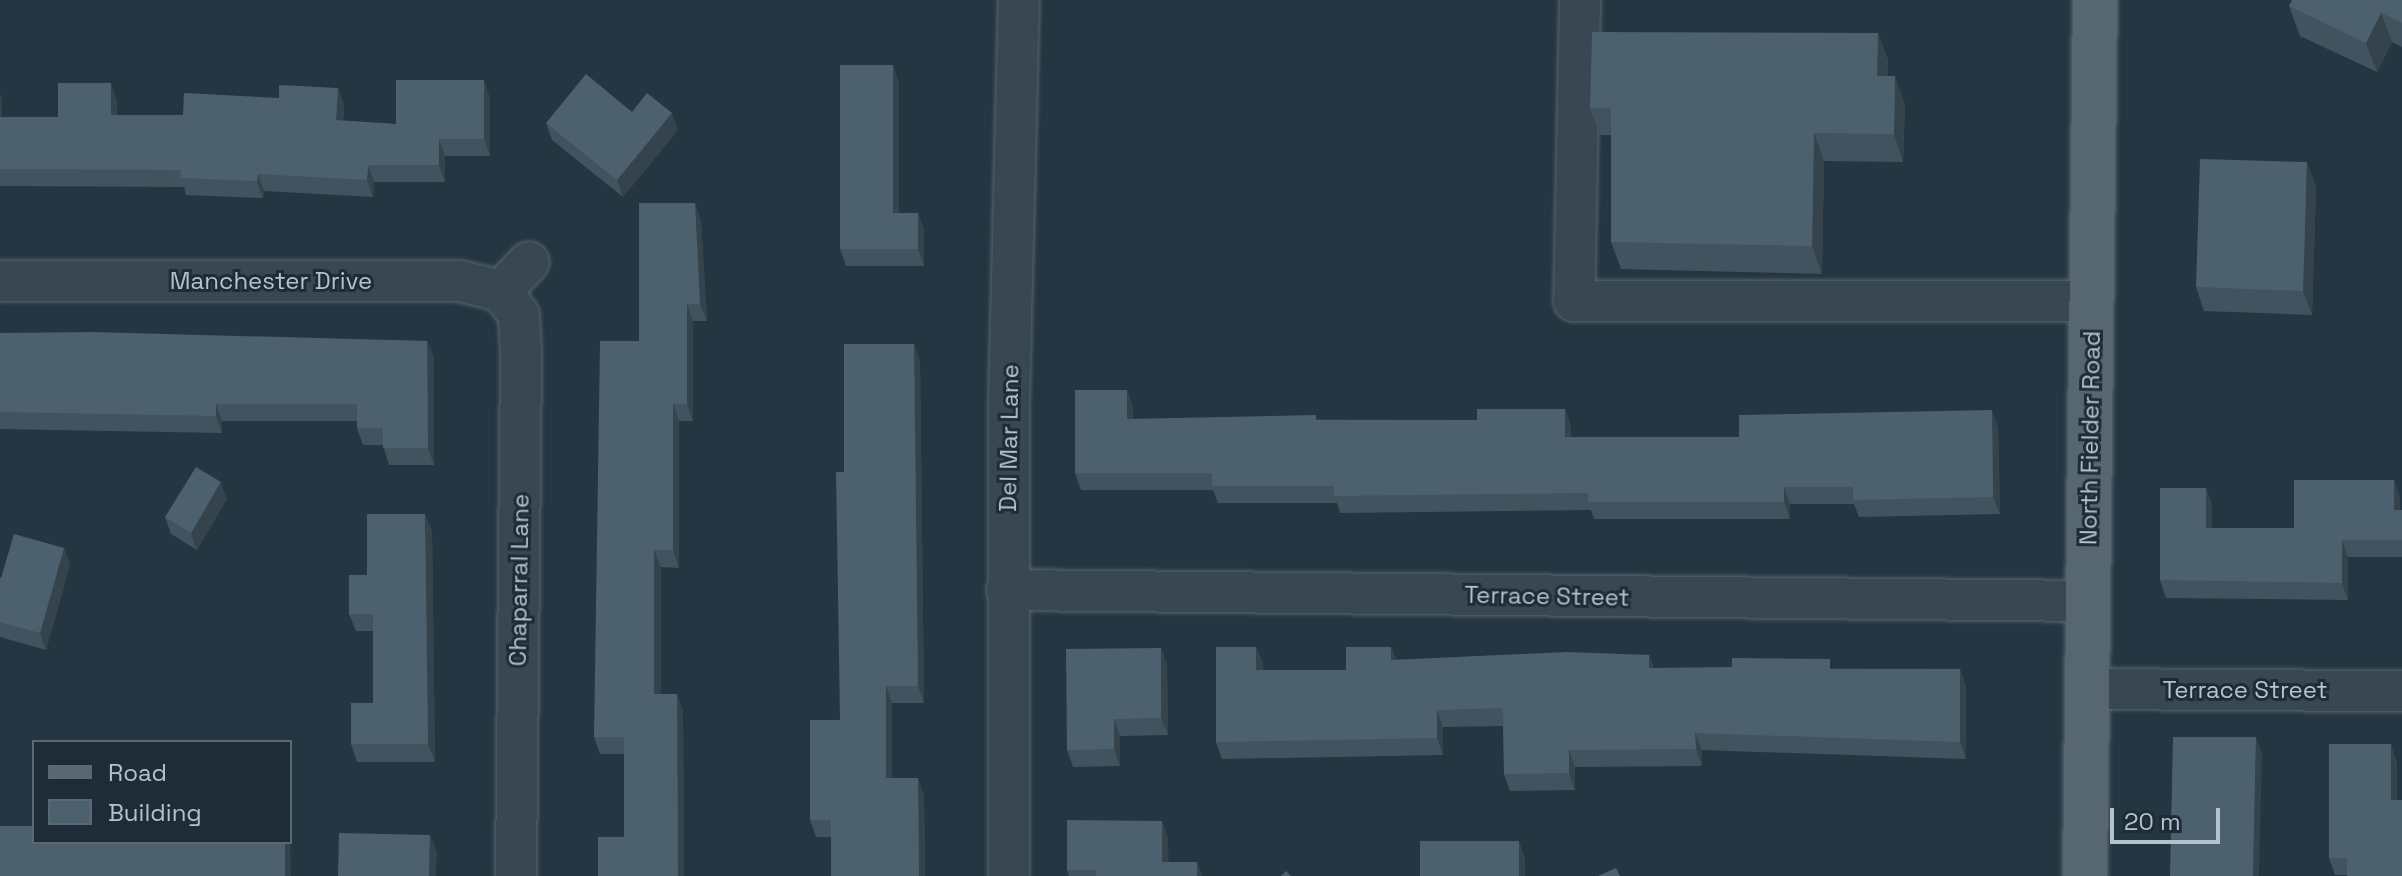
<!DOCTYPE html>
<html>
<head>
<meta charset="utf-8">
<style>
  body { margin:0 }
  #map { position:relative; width:2402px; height:876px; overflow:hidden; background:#233642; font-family:"Space Grotesk",sans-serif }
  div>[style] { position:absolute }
  .roads { filter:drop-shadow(0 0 2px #56656f) drop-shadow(0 0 2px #56656f) }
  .minor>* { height:40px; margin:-20px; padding:0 20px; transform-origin:20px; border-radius:20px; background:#384752 }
  .major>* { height:44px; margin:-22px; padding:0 22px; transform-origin:22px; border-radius:22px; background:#566772 }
  .wall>* { inset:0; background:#41535e }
  .shaded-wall>* { inset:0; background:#35434c }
  .building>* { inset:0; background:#4c606d }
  span { translate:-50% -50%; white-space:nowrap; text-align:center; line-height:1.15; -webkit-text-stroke:6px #1d2c37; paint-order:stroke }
  .street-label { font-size:24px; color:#b4c2cc }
  .legend { position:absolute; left:32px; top:740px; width:260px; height:104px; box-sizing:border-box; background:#1d2c37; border:2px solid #596873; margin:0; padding:10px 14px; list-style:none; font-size:24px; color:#b4c2cc }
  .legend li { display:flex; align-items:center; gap:16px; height:40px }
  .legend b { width:40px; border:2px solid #596873 }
  .scale { position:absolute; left:2110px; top:808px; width:110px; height:36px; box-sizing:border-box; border:4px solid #b4c2cc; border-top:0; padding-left:10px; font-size:24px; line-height:28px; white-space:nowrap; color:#b4c2cc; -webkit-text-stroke:6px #1d2c37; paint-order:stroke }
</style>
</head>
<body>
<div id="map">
  <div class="roads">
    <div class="minor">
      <i style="left:1580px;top:0;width:301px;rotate:91.1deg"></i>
      <i style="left:1574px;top:301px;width:518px"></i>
      <i style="left:0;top:281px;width:460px"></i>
      <i style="left:460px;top:281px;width:42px;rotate:13.7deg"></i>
      <i style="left:501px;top:291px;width:40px;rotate:-46deg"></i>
      <i style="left:501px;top:291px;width:30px;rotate:53deg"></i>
      <i style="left:519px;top:315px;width:38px;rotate:87deg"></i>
      <i style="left:521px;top:353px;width:523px;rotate:90.55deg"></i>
      <i style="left:1007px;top:590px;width:1080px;rotate:0.58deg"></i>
      <i style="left:2089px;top:689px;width:313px;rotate:0.4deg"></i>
      <i style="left:1009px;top:876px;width:473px;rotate:-90deg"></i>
      <i style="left:1009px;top:403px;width:403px;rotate:-88.6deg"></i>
    </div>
    <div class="major">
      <i style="left:2085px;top:876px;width:876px;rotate:-89.35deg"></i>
    </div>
  </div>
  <div class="wall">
    <i style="clip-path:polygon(2402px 0,2402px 47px,2392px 42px,2377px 72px,2300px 36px,2289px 6px)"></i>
    <i style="clip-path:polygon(1878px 33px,1888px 60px,1888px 76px,1905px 104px,1903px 162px,1824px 161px,1822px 274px,1621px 269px,1611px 242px,1611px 135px,1600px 135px,1590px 108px)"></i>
    <i style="clip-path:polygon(899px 82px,899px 213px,918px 213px,924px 230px,924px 266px,846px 266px,840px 249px)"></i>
    <i style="clip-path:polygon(338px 88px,344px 105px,343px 121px,396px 124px,490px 98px,490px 156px,445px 156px,445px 182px,374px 182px,373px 197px,264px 191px,263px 198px,186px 195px,184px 187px,0 186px,0 94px,2px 99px,2px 117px,58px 117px,117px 100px,117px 115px,183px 115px)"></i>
    <i style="clip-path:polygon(632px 112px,678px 130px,623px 197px,552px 140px,546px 123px)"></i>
    <i style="clip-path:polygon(2316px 186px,2312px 315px,2204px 311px,2196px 287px)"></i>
    <i style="clip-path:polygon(695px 203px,701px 221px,707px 321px,693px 321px,693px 421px,679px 421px,679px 568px,661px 567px,661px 694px,677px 694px,683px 711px,684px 876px,598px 876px,624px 837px,624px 754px,600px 754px,594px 737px,639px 341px)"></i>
    <i style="clip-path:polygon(0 333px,427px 341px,434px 358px,434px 465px,389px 465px,383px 445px,363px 445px,357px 428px,357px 421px,222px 421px,222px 433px,0 429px)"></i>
    <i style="clip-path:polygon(914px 344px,920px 361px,924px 703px,892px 703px,892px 778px,924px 795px,925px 876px,831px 876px,831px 837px,816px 837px,810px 820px,840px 720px,844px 472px)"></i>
    <i style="clip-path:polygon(1127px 390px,1133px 407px,1133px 419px,1477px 420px,1565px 409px,1571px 426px,1571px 437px,1739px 437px,1998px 427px,2000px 514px,1859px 517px,1854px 504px,1790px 504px,1790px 519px,1594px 519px,1591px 510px,1340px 513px,1337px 503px,1218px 503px,1213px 490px,1081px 490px,1075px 473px)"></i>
    <i style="clip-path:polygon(2394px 480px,2400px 497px,2400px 510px,2402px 510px,2402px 557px,2348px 557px,2348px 600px,2166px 598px,2160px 580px,2206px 488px,2212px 505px,2212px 528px,2294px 528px)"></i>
    <i style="clip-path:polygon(227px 499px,197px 550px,171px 534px,165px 517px)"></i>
    <i style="clip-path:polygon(432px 531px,435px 762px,357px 762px,351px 744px,373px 703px,373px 631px,356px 631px,349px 614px,367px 575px)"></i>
    <i style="clip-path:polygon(64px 548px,70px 565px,46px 650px,0 637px,0 578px)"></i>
    <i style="clip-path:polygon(1256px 647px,1263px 664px,1263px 670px,1346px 670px,1391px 647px,1396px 660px,1649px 655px,1654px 668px,1960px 669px,1966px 686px,1966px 759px,1702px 750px,1702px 766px,1575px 767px,1575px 790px,1510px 791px,1504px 774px,1503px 726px,1443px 727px,1443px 755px,1222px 759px,1216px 742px)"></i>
    <i style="clip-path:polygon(1161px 648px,1167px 665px,1168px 735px,1120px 736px,1120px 766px,1073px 767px,1067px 750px)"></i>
    <i style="clip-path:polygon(2397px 762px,2347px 875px,2335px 875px,2329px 858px)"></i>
    <i style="clip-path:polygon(1162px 821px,1168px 838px,1168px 862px,1197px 862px,1202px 876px,1069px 876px,1067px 870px)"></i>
  </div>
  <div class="shaded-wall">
    <i style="clip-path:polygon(2381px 13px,2392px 42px,2377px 72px,2366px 43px)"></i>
    <i style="clip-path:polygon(1878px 33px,1888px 60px,1887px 104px,1877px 76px)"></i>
    <i style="clip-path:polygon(893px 65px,899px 82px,899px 230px,893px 213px)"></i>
    <i style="clip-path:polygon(1895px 76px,1905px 104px,1903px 162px,1894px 134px)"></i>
    <i style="clip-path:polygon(484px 80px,490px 98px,490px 156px,484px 139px)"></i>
    <i style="clip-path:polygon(111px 83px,117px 100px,117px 132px,111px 115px)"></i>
    <i style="clip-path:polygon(338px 88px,344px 105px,343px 137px,336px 120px)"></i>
    <i style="clip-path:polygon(0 94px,2px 99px,2px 134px,0 129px)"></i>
    <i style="clip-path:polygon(672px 113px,678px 130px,623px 197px,617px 180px)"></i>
    <i style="clip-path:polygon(1814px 133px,1824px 161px,1822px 274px,1812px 246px)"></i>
    <i style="clip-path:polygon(439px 139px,445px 156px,445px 182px,439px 165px)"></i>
    <i style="clip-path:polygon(2307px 162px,2316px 186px,2312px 315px,2303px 291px)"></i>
    <i style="clip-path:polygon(368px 165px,374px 182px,373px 197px,367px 180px)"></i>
    <i style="clip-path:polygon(258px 174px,264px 191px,263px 198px,257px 181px)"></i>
    <i style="clip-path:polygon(695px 203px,701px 221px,707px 321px,700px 304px)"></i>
    <i style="clip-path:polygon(918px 213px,924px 230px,924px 266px,918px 249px)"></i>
    <i style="clip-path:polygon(687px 304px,693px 321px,693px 421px,687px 404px)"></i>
    <i style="clip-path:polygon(427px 341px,434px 358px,434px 465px,428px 448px)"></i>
    <i style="clip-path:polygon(914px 344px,920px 361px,924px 703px,918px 686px)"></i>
    <i style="clip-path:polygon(1127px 390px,1133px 407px,1133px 436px,1127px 419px)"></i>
    <i style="clip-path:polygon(216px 404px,222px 421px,222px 433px,216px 416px)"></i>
    <i style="clip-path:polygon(673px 404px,679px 421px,679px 568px,673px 550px)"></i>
    <i style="clip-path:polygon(1565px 409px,1571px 426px,1571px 454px,1565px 437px)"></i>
    <i style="clip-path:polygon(1992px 410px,1998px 427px,2000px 514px,1993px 497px)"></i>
    <i style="clip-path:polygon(2394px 480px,2400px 497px,2400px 527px,2394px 510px)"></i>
    <i style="clip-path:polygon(221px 482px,227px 499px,197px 550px,191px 533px)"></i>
    <i style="clip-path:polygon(1784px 487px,1790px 504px,1790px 519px,1784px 502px)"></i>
    <i style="clip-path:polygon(2206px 488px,2212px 505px,2212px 545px,2206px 528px)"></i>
    <i style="clip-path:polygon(425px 514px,432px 531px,435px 762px,428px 744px)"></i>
    <i style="clip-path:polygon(2342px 540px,2348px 557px,2348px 600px,2342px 583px)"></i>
    <i style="clip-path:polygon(64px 548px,70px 565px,46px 650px,40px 633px)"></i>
    <i style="clip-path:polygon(654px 550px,661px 567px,661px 711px,654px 694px)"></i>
    <i style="clip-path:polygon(1256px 647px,1263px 664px,1263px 687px,1256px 670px)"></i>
    <i style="clip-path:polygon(1391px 647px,1397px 664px,1391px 660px)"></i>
    <i style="clip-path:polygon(1161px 648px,1167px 665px,1168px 735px,1161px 718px)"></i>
    <i style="clip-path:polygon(1649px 655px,1655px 672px,1649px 668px)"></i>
    <i style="clip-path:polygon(1960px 669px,1966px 686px,1966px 759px,1960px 742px)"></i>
    <i style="clip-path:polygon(886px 686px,892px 703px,892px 795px,886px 778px)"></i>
    <i style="clip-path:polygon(677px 694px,683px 711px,684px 876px,678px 876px)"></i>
    <i style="clip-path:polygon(1437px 710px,1443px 727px,1443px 755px,1437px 738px)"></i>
    <i style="clip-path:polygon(1114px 719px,1120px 736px,1120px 766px,1114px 749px)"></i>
    <i style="clip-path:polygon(1695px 733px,1702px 750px,1702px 766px,1696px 749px)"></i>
    <i style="clip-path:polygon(2256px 737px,2262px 754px,2259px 876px,2253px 876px)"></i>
    <i style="clip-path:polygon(2391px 744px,2397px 762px,2397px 817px,2391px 800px)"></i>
    <i style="clip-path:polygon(1569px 750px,1575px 767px,1575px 790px,1569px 773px)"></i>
    <i style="clip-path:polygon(918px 778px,924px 795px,925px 876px,919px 876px)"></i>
    <i style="clip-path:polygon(1162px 821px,1168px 838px,1169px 876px,1162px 862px)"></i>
    <i style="clip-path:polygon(430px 835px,437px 852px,436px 876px,429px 876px)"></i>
    <i style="clip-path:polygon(290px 841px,291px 876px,285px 876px,285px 842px)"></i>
    <i style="clip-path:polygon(1519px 841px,1525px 858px,1525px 876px,1519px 876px)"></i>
    <i style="clip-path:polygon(1197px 862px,1202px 876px,1197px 876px)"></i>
  </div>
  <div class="building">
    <i style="clip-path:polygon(2292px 0,2402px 0,2402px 23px,2381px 13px,2366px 43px,2289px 6px)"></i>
    <i style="clip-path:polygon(1592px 32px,1878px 33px,1877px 76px,1895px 76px,1894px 134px,1814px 133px,1812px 246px,1611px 242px,1611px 108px,1590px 108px)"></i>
    <i style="clip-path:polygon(840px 65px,893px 65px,893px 213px,918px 213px,918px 249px,840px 249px)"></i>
    <i style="clip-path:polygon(586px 74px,632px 112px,647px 93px,672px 113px,617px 180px,546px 123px)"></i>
    <i style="clip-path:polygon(396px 80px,484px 80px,484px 139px,439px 139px,439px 165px,368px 165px,367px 180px,258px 174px,257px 181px,180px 178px,181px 170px,0 169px,0 117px,58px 117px,58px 83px,111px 83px,111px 115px,183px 115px,184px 93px,279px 98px,279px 85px,338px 88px,336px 120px,396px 124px)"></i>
    <i style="clip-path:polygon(2200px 159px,2307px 162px,2303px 291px,2196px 287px)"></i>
    <i style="clip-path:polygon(639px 203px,695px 203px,700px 304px,687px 304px,687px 404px,673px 404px,673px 550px,654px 550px,654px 694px,677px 694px,678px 876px,598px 876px,598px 837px,624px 837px,624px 737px,594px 737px,600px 341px,639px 341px)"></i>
    <i style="clip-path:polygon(93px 332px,427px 341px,428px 448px,383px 448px,383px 428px,357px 428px,357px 404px,216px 404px,216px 416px,0 412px,0 333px)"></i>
    <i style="clip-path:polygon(844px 344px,914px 344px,918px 686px,886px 686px,886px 778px,918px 778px,919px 876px,831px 876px,831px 820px,810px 820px,810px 720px,840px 720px,836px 472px,844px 472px)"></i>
    <i style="clip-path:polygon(1075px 390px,1127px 390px,1127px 419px,1316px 415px,1316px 420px,1477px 420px,1477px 409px,1565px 409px,1565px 437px,1739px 437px,1739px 415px,1992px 410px,1993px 497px,1853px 500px,1853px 487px,1784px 487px,1784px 502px,1588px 502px,1588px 493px,1334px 496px,1334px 486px,1212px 486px,1212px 473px,1075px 473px)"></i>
    <i style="clip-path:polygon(196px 467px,221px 482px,191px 533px,165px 517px)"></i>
    <i style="clip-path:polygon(2294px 480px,2394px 480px,2394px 510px,2402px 510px,2402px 540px,2342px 540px,2342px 583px,2160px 580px,2160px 488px,2206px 488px,2206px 528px,2294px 528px)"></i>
    <i style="clip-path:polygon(367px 514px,425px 514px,428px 744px,351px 744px,351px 703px,373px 703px,373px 614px,349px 614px,349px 575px,367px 575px)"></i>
    <i style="clip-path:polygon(14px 534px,64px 548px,40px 633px,0 622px,0 578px,1px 578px)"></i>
    <i style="clip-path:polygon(1216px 647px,1256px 647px,1256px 670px,1346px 670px,1346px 647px,1391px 647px,1391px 660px,1567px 652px,1649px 655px,1649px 668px,1732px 667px,1732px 658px,1830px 659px,1830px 669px,1960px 669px,1960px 742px,1695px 733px,1696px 749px,1569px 750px,1569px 773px,1504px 774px,1503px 708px,1437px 710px,1437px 738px,1216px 742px)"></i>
    <i style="clip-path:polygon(1161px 648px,1161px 718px,1114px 719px,1114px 749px,1067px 750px,1066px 649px)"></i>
    <i style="clip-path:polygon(2173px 737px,2256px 737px,2253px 876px,2170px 876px)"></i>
    <i style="clip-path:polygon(2329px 744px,2391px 744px,2391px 800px,2402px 800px,2402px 876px,2347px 876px,2347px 858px,2329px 858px)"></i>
    <i style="clip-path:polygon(1067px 820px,1162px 821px,1162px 862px,1197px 862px,1197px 876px,1096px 876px,1096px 870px,1067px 870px)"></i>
    <i style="clip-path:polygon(0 826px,34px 826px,34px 842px,285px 842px,285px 876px,0 876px)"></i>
    <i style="clip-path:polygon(339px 833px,430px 835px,429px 876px,338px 876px)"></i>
    <i style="clip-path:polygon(1420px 841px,1519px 841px,1519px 876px,1420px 876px)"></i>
    <i style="clip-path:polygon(1616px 868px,1620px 876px,1598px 876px)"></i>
    <i style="clip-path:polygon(1286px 871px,1291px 876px,1281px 876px)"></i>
  </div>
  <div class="street-label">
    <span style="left:271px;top:281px">Manchester Drive</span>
    <span style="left:1009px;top:438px;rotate:-89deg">Del Mar Lane</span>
    <span style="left:2090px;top:438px;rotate:-89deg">North Fielder Road</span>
    <span style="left:519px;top:580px;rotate:-89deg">Chaparral Lane</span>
    <span style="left:1547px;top:596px;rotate:1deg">Terrace Street</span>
    <span style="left:2245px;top:690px">Terrace Street</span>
  </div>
  <ul class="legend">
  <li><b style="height:10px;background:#566772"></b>Road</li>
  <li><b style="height:22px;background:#4c606d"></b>Building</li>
  </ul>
  <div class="scale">20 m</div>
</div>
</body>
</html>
